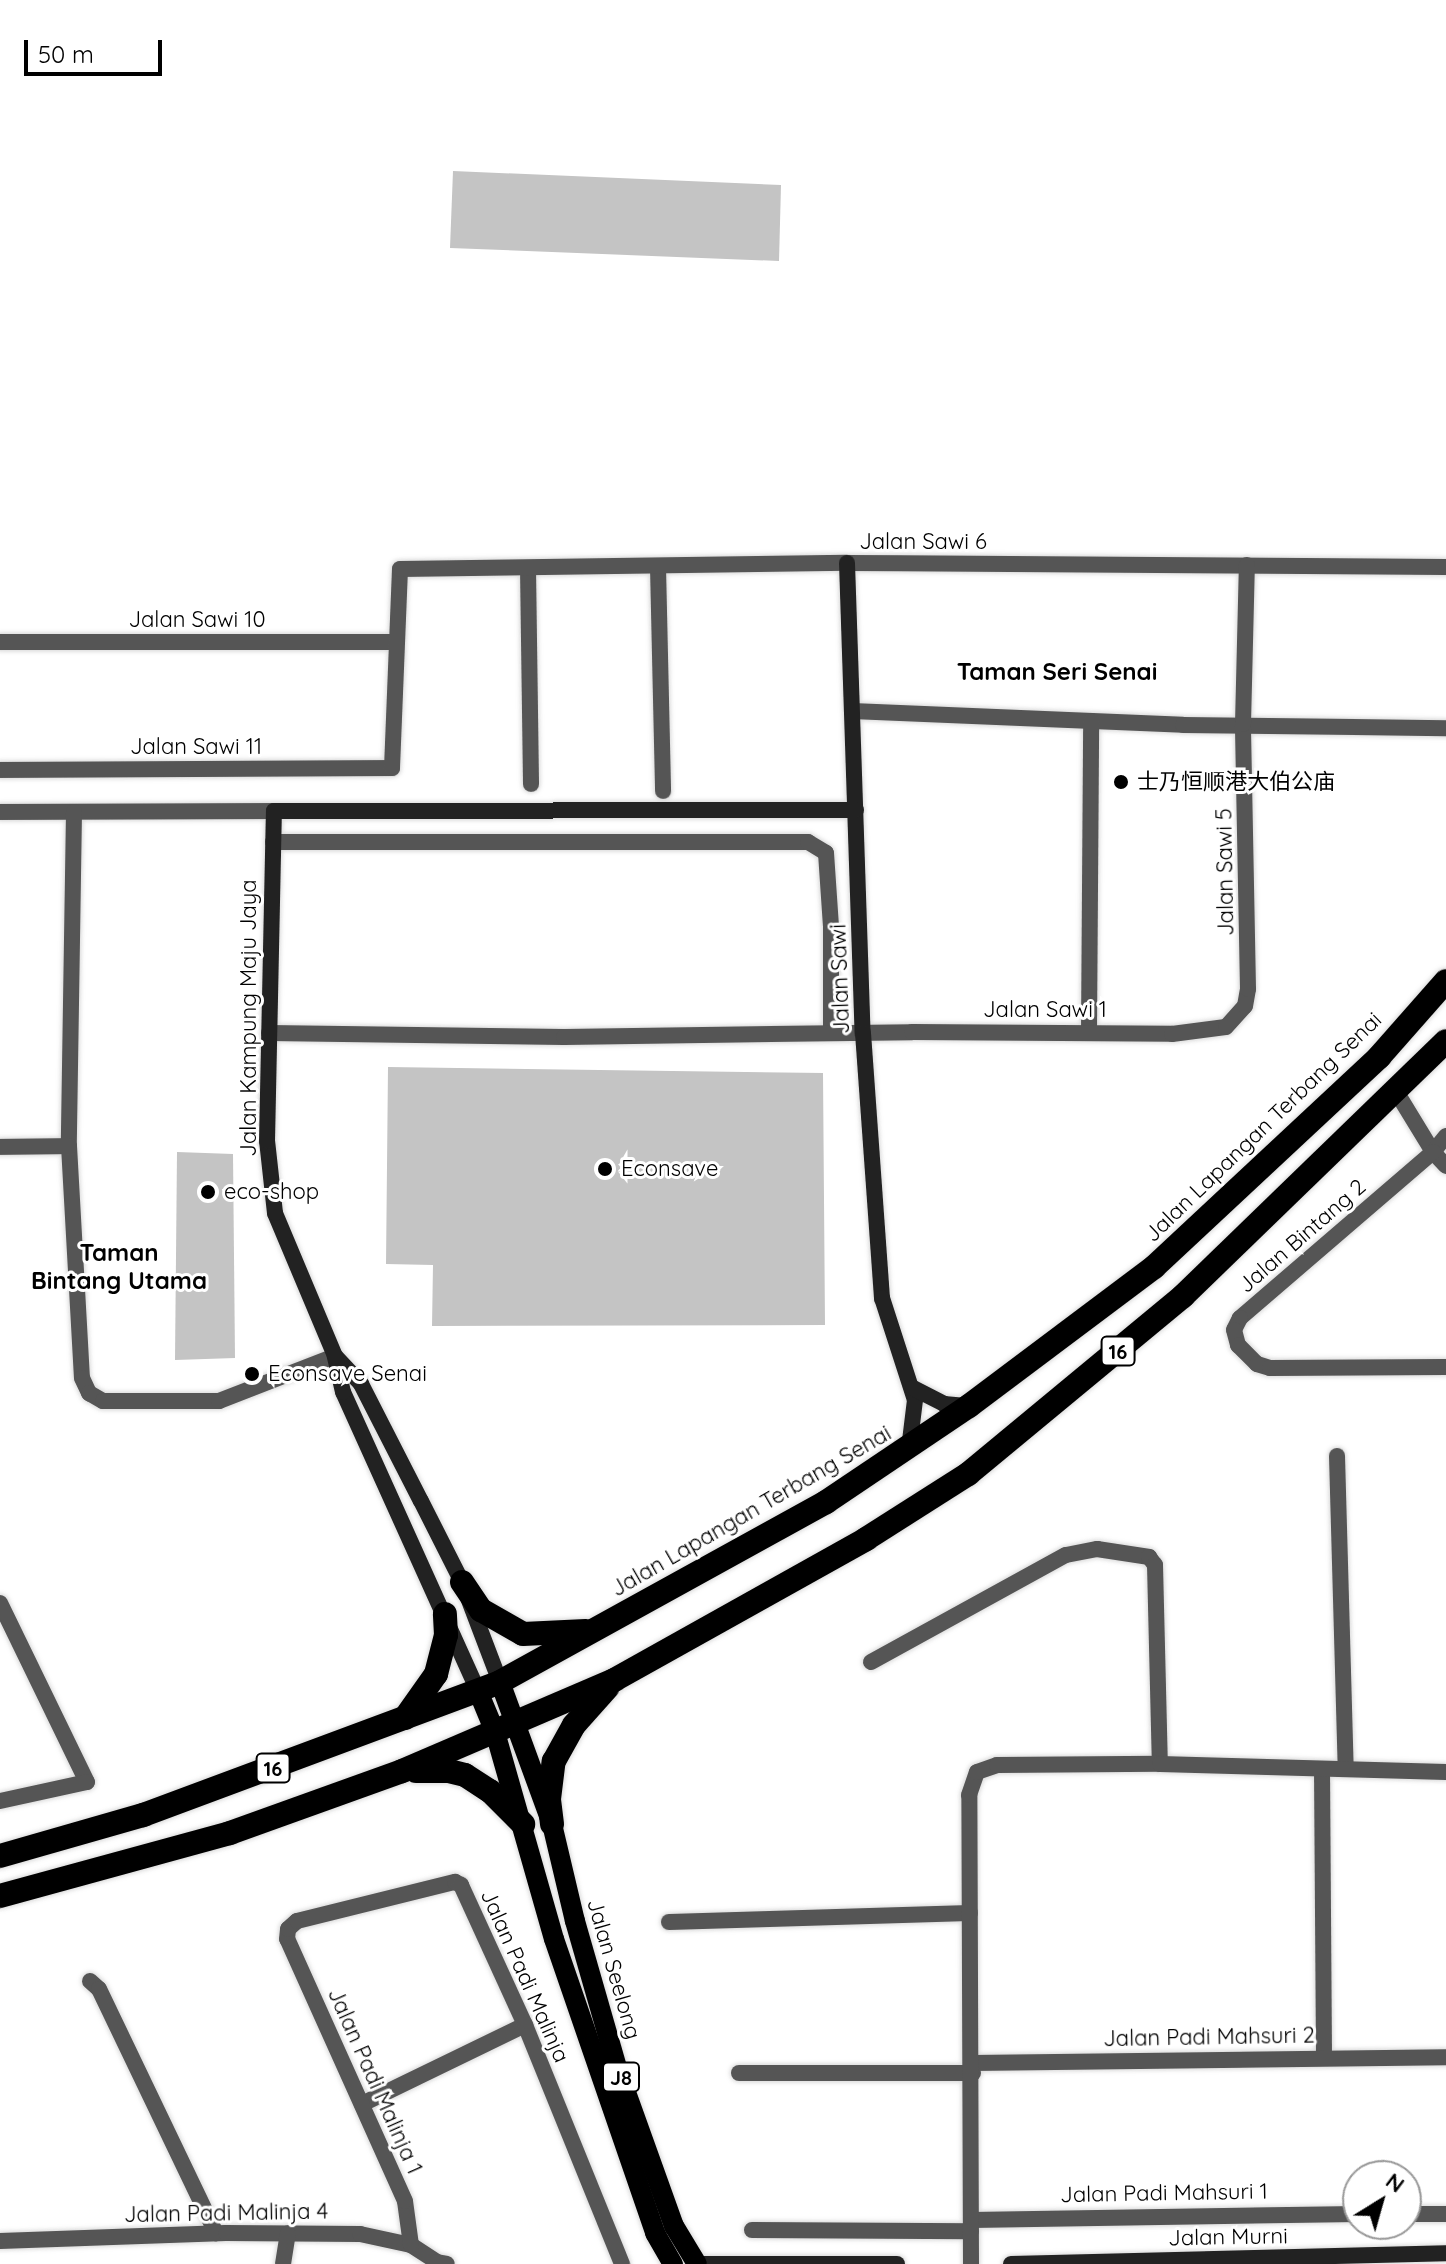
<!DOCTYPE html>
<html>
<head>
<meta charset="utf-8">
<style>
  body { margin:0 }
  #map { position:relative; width:1446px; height:2264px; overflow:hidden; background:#fff; font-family:Quicksand,"Noto Sans SC",sans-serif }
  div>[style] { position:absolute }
  .building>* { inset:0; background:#c4c4c4 }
  .roads { filter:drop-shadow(0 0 2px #dbdbdb) drop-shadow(0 0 2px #dbdbdb) }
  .street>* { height:16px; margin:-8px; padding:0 8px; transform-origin:8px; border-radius:8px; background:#555 }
  .secondary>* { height:16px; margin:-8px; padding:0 8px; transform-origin:8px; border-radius:8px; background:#222 }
  .primary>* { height:20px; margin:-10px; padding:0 10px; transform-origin:10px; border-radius:10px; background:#000 }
  .highway>* { height:24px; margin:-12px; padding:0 12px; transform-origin:12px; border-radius:12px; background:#000 }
  .dots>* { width:22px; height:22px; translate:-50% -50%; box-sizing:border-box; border:4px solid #fff; border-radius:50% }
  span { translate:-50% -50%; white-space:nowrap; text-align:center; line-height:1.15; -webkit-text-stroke:6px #fff; paint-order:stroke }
  .shield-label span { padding:2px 6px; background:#fff; border:2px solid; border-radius:6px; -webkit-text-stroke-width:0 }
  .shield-label { font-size:20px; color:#000; font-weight:700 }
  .street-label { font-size:22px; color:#000 }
  .poi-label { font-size:22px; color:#000 }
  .left { translate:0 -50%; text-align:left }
  .neighbourhood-label { font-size:24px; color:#000; font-weight:700 }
  .north { position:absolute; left:1342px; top:2160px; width:80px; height:80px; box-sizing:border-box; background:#fff; border:2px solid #999; border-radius:50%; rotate:37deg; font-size:22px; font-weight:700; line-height:32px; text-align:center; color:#000 }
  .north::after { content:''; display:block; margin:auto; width:28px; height:36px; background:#000; clip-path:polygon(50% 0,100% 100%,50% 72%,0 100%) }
  .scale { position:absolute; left:24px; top:40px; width:138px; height:36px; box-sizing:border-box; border:4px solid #000; border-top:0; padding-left:10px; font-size:24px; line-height:28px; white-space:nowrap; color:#000; -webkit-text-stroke:6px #fff; paint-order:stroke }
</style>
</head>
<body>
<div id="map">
  <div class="building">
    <i style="clip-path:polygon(453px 171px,781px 185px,779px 261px,450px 248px)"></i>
    <i style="clip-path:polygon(388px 1067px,823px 1073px,825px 1325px,432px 1326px,433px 1265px,386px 1264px)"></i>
    <i style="clip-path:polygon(177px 1152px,233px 1154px,235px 1358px,175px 1360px)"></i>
  </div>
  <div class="roads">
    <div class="street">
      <i style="left:658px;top:567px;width:224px;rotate:88.7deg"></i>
      <i style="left:528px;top:568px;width:216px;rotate:89.2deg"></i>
      <i style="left:0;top:642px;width:394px"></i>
      <i style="left:852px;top:711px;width:331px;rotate:2.4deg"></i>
      <i style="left:1183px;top:725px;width:263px;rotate:0.7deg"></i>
      <i style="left:0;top:770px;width:392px;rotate:-0.3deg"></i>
      <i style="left:392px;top:768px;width:199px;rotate:-87.7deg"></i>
      <i style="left:400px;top:569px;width:447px;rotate:-0.8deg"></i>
      <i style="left:847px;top:563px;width:599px;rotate:0.38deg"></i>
      <i style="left:0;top:812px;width:274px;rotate:-0.2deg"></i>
      <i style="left:74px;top:812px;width:334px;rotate:90.9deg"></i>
      <i style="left:69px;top:1146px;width:232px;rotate:86.8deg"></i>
      <i style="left:82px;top:1378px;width:17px;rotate:65deg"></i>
      <i style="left:89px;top:1393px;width:16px;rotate:30deg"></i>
      <i style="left:103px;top:1401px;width:116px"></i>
      <i style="left:219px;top:1401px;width:124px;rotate:-21.2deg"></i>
      <i style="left:273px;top:842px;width:535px"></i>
      <i style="left:808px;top:842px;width:21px;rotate:31deg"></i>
      <i style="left:826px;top:853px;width:73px;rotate:86.1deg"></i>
      <i style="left:831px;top:926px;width:107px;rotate:90deg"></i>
      <i style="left:1089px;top:1032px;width:311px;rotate:-89.6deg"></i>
      <i style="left:269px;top:1033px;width:295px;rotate:0.8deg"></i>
      <i style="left:564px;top:1037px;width:348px;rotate:-0.8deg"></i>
      <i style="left:912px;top:1032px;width:260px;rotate:0.4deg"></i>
      <i style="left:1172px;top:1034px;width:54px;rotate:-7.4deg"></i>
      <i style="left:1226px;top:1027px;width:28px;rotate:-48deg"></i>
      <i style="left:1245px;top:1006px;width:17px;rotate:-80deg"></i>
      <i style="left:1248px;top:989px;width:265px;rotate:-91.1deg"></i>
      <i style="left:1243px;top:724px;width:159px;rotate:-88.6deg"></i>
      <i style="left:1397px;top:1093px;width:69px;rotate:58.6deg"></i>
      <i style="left:1433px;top:1152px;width:19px;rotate:47deg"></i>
      <i style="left:1446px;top:1136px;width:21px;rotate:129deg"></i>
      <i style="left:1433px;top:1152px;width:255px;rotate:139.3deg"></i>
      <i style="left:1240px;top:1318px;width:13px;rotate:117deg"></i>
      <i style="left:1234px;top:1330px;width:16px;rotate:75deg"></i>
      <i style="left:1238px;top:1345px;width:27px;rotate:45deg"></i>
      <i style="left:1257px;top:1364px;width:14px;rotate:17deg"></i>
      <i style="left:1270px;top:1368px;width:176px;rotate:-0.3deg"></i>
      <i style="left:0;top:1147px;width:69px;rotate:-0.8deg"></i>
      <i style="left:1337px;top:1456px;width:313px;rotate:88.4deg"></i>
      <i style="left:0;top:1603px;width:199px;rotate:64.1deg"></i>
      <i style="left:87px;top:1782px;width:89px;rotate:167.7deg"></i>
      <i style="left:871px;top:1662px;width:222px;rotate:-28.8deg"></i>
      <i style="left:1066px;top:1555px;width:32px;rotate:-11deg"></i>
      <i style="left:1097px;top:1549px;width:53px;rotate:8.7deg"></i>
      <i style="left:1149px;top:1557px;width:10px;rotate:53deg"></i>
      <i style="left:1155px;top:1565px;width:199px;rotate:88.6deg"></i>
      <i style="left:1322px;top:1769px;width:289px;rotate:89.6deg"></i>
      <i style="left:669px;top:1922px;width:301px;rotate:-1.7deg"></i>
      <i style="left:90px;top:1981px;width:12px;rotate:42deg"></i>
      <i style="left:99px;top:1989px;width:271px;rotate:64.4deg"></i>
      <i style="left:972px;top:2063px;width:474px;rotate:-0.7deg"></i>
      <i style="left:739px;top:2073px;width:234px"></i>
      <i style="left:362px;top:2104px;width:181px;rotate:-25.9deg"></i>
      <i style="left:1406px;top:2214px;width:40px"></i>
      <i style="left:971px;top:2220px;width:387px;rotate:-0.9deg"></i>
      <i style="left:752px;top:2230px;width:219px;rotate:0.3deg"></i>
      <i style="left:0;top:2241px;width:226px;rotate:-2deg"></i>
      <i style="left:226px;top:2233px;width:134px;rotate:0.4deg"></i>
      <i style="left:360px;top:2234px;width:52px;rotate:12.2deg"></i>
      <i style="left:411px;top:2245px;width:31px;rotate:33deg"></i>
      <i style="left:437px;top:2262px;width:10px;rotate:11deg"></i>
      <i style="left:411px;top:2245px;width:44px;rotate:-97.8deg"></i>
      <i style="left:405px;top:2201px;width:287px;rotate:-114.2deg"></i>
      <i style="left:287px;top:1939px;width:10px;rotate:-84deg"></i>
      <i style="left:288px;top:1929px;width:12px;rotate:-42deg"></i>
      <i style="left:297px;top:1921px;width:163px;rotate:-13.9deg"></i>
      <i style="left:455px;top:1882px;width:7px;rotate:27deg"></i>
      <i style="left:461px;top:1885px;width:154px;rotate:65.4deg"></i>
      <i style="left:525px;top:2025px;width:258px;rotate:67.9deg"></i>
      <i style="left:283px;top:2264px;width:31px;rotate:-81deg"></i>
      <i style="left:971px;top:2264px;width:469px;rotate:-90.2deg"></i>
      <i style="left:969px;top:1795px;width:24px;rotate:-71deg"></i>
      <i style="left:977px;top:1772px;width:21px;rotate:-19deg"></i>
      <i style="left:997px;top:1765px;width:163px;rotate:-0.4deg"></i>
      <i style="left:1160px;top:1764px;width:286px;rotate:1.6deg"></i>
    </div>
    <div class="secondary">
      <i style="left:847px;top:563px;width:470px;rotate:88.1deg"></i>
      <i style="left:863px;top:1033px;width:266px;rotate:85.9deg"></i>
      <i style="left:882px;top:1298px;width:107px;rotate:72.1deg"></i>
      <i style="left:915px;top:1400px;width:49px;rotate:97deg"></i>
      <i style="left:336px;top:1357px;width:37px;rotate:47deg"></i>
      <i style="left:361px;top:1384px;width:131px;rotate:62.9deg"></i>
      <i style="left:421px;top:1501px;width:91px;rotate:63.2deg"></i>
      <i style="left:462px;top:1582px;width:107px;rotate:69.2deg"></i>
      <i style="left:913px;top:1388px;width:35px;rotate:27deg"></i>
      <i style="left:944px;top:1404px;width:25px;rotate:5deg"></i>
      <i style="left:478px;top:1691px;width:328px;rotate:-114.3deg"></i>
      <i style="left:343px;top:1392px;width:37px;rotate:-103deg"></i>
      <i style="left:335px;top:1356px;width:155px;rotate:-112.8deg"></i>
      <i style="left:275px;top:1213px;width:72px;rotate:-96.3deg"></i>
      <i style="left:267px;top:1141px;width:330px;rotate:-88.8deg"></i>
      <i style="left:274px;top:811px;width:582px;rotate:-0.1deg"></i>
      <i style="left:702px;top:2264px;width:195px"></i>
      <i style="left:1011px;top:2264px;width:435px;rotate:-1.4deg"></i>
    </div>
    <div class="primary">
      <i style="left:500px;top:1682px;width:151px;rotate:69.9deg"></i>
      <i style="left:552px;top:1824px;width:100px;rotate:76.7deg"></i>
      <i style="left:575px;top:1921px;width:152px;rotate:74deg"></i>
      <i style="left:617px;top:2067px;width:169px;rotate:70.3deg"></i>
      <i style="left:674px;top:2226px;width:44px;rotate:58.8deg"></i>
      <i style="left:478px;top:1691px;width:44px;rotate:67.5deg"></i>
      <i style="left:495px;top:1732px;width:215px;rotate:74.1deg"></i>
      <i style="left:554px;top:1939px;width:311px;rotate:71deg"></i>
      <i style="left:655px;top:2233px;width:36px;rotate:60deg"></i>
    </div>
    <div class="highway">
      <i style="left:462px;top:1582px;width:34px;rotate:56deg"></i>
      <i style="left:481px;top:1610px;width:48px;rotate:29.7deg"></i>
      <i style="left:523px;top:1634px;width:63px;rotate:-2.7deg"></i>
      <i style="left:405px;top:1718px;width:54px;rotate:-54.8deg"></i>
      <i style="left:436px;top:1674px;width:40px;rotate:-75.6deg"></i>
      <i style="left:446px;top:1635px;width:21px;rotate:-93deg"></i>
      <i style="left:416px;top:1771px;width:33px"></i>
      <i style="left:449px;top:1771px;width:16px;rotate:14deg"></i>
      <i style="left:465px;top:1775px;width:30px;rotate:33deg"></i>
      <i style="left:490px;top:1791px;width:47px;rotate:45deg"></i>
      <i style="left:552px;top:1824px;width:25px;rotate:-97deg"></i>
      <i style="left:549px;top:1799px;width:38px;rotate:-83deg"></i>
      <i style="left:554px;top:1761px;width:41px;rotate:-60.9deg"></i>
      <i style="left:574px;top:1725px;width:50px;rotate:-48.3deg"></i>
      <i style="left:0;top:1856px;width:149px;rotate:-16deg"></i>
      <i style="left:143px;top:1815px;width:381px;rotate:-20.4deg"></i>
      <i style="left:500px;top:1682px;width:372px;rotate:-28.9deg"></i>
      <i style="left:826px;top:1502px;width:172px;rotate:-33.9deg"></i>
      <i style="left:969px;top:1406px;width:231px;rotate:-36.9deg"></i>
      <i style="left:1154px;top:1267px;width:308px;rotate:-43deg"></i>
      <i style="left:1379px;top:1057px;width:101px;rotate:-48.6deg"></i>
      <i style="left:0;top:1896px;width:238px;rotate:-15.3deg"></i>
      <i style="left:230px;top:1833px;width:183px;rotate:-19.8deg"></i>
      <i style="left:402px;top:1771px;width:231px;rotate:-23.2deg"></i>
      <i style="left:614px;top:1680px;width:289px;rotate:-29.2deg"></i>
      <i style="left:866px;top:1539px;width:121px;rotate:-32.5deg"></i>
      <i style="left:968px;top:1474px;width:279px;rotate:-39.6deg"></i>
      <i style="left:1183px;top:1296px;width:366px;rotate:-44.1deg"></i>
    </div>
  </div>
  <div class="dots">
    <i style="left:1121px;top:782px;background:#000"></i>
    <i style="left:605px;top:1169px;background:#000"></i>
    <i style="left:208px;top:1192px;background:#000"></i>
    <i style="left:252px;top:1374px;background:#000"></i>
  </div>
  <div class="shield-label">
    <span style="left:1118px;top:1351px">16</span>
    <span style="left:273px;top:1768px">16</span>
    <span style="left:621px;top:2077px">J8</span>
  </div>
  <div class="street-label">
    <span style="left:923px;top:542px">Jalan Sawi 6</span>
    <span style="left:197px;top:620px">Jalan Sawi 10</span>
    <span style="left:196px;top:747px">Jalan Sawi 11</span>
    <span style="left:1225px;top:872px;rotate:-91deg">Jalan Sawi 5</span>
    <span style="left:840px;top:979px;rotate:-92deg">Jalan Sawi</span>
    <span style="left:1045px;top:1010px">Jalan Sawi 1</span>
    <span style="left:249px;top:1018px;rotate:-90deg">Jalan Kampung Maju Jaya</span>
    <span style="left:1263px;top:1127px;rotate:-44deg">Jalan Lapangan Terbang Senai</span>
    <span style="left:1302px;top:1236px;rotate:-41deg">Jalan Bintang 2</span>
    <span style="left:751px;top:1511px;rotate:-30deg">Jalan Lapangan Terbang Senai</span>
    <span style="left:614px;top:1969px;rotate:74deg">Jalan Seelong</span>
    <span style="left:525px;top:1976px;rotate:66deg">Jalan Padi Malinja</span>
    <span style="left:1209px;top:2037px;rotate:-1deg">Jalan Padi Mahsuri 2</span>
    <span style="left:375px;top:2081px;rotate:66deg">Jalan Padi Malinja 1</span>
    <span style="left:1164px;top:2193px;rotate:-1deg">Jalan Padi Mahsuri 1</span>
    <span style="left:226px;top:2213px;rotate:-1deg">Jalan Padi Malinja 4</span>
    <span style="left:1228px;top:2237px;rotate:-1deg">Jalan Murni</span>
  </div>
  <div class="poi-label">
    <span class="left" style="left:1137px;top:782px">士乃恒顺港大伯公庙</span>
    <span class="left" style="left:621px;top:1169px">Econsave</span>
    <span class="left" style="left:224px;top:1192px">eco-shop</span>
    <span class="left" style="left:268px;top:1374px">Econsave Senai</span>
  </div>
  <div class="neighbourhood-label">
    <span style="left:1057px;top:672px">Taman Seri Senai</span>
    <span style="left:119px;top:1267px">Taman<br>Bintang Utama</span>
  </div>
  <div class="north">N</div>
  <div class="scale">50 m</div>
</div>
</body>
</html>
